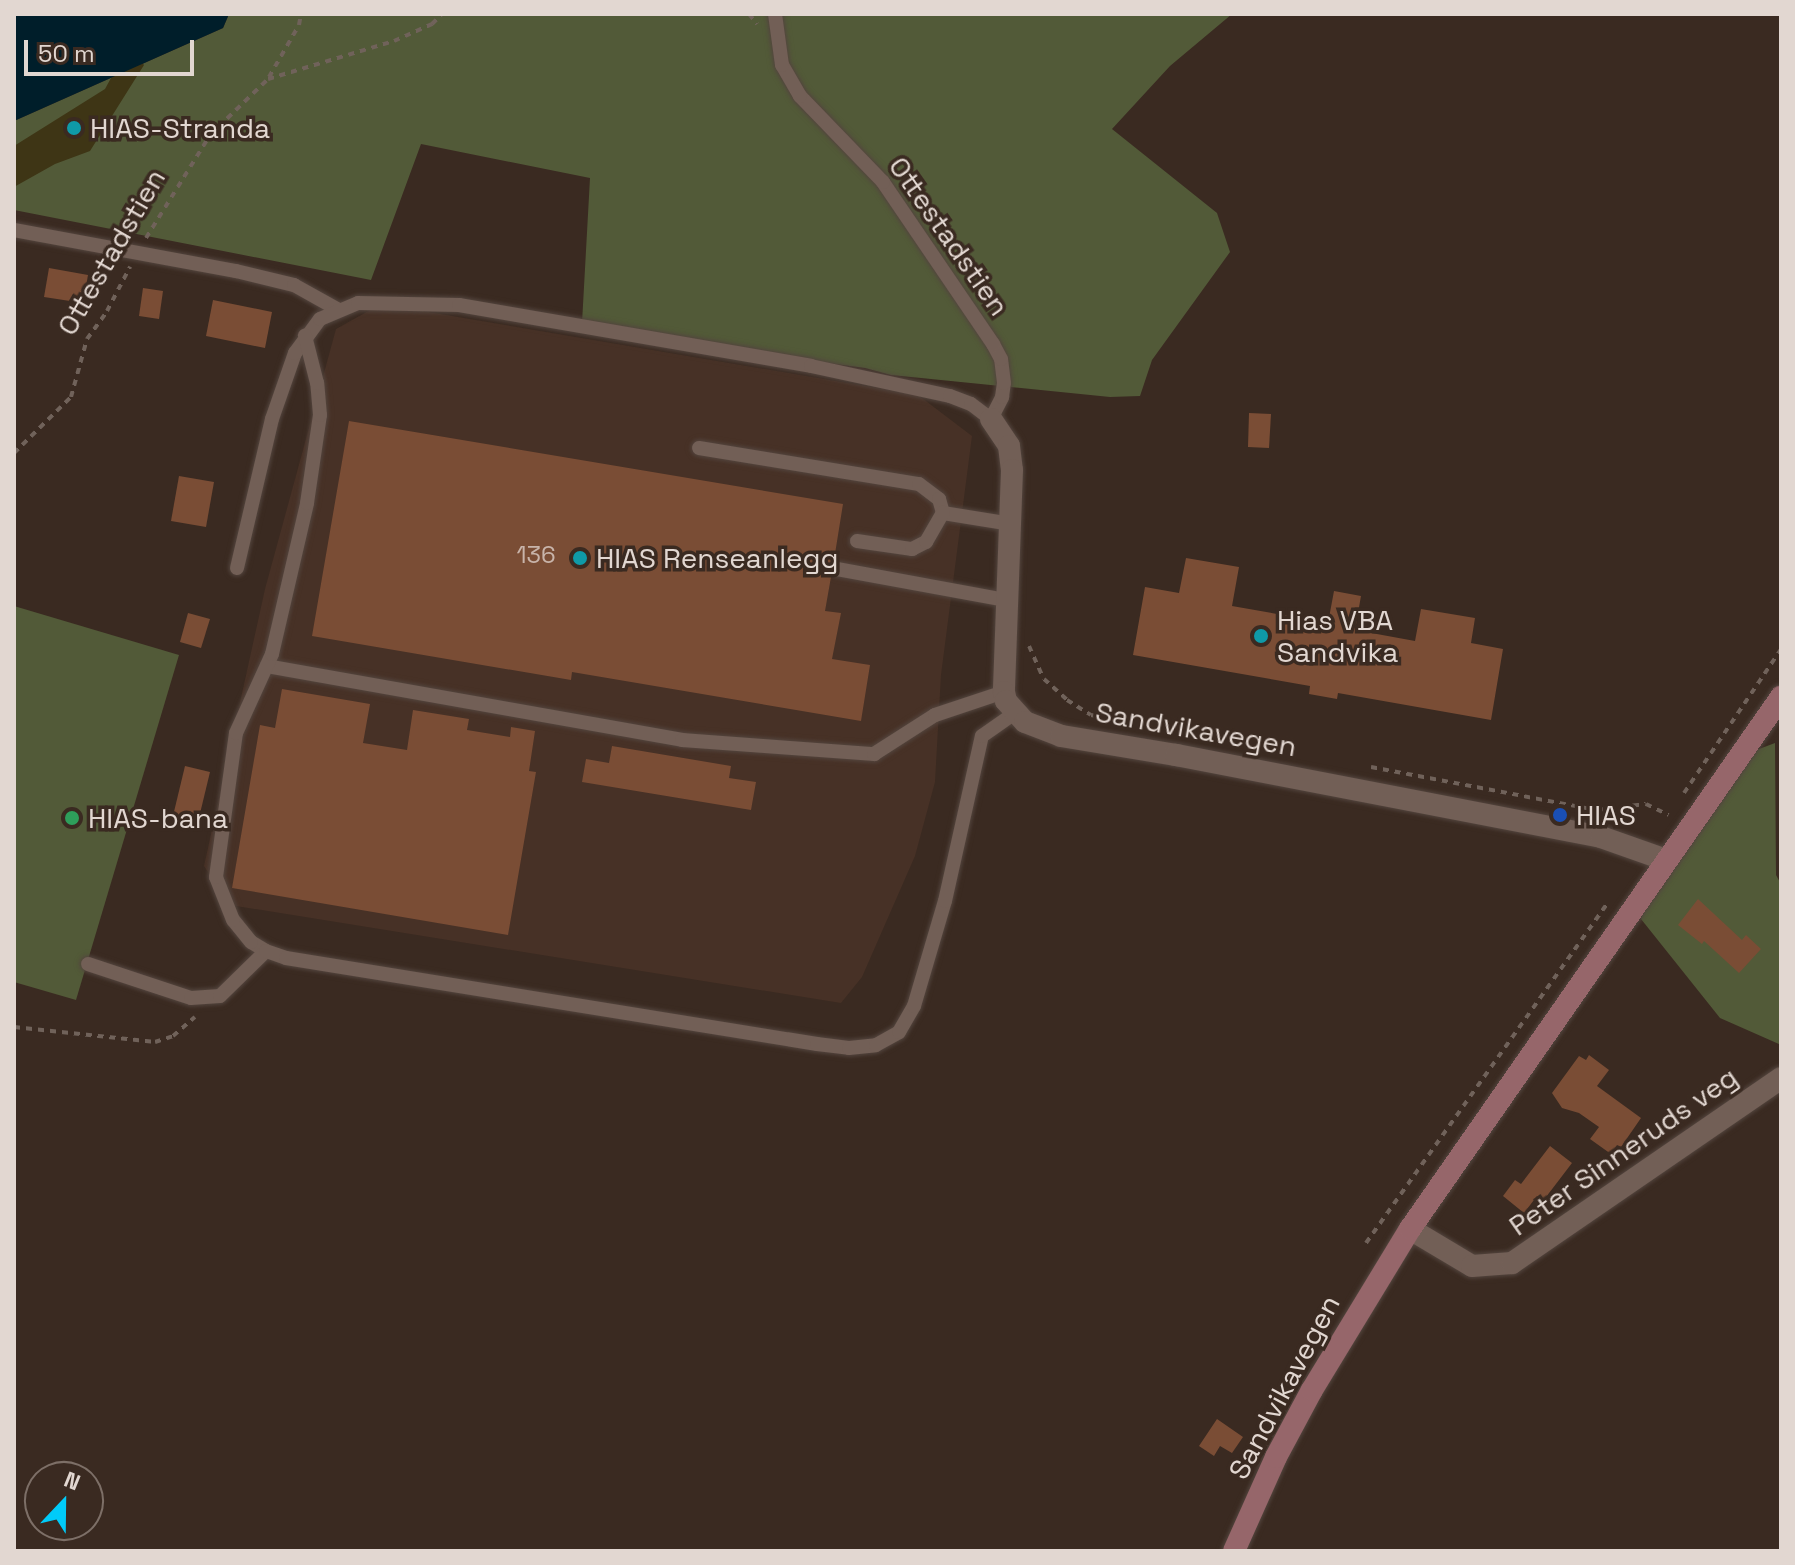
<!DOCTYPE html>
<html>
<head>
<meta charset="utf-8">
<style>
  body { margin:0 }
  #map { position:relative; width:1795px; height:1565px; overflow:hidden; background:#3a2a21; font-family:"Space Grotesk",sans-serif }
  div>[style] { position:absolute }
  .built>* { inset:0; background:#473126 }
  .green>* { inset:0; background:#525a38 }
  .sand>* { inset:0; background:#3e3515 }
  .water>* { inset:0; background:#001e2a }
  .building>* { inset:0; background:#7a4d35 }
  .path>* { height:4px; margin-top:-2px; transform-origin:0; background:repeating-linear-gradient(90deg,#70625a 0 6px,transparent 0 12px) }
  .roads { filter:drop-shadow(0 0 2px #53453e) drop-shadow(0 0 2px #53453e) }
  .service>* { height:14px; margin:-7px; padding:0 7px; transform-origin:7px; border-radius:7px; background:#725f56 }
  .minor>* { height:22px; margin:-11px; padding:0 11px; transform-origin:11px; border-radius:11px; background:#725f56 }
  .secondary>* { height:22px; margin:-11px; padding:0 11px; transform-origin:11px; border-radius:11px; background:#96666a }
  .dots>* { width:22px; height:22px; translate:-50% -50%; box-sizing:border-box; border:4px solid #3a2a21; border-radius:50% }
  span { translate:-50% -50%; white-space:nowrap; text-align:center; line-height:1.15; -webkit-text-stroke:7px #3a2a21; paint-order:stroke }
  .number-label { font-size:24px; color:#c8b4aa }
  .number-label span { -webkit-text-stroke-width:0 }
  .poi-label { font-size:28px; color:#e2d7d1 }
  .left { translate:0 -50%; text-align:left }
  .street-label { font-size:28px; color:#e2d7d1 }
  .frame { position:absolute; inset:0; border:16px solid #e2d7d1; pointer-events:none }
  .north { position:absolute; left:24px; top:1461px; width:80px; height:80px; box-sizing:border-box; background:#3a2a21; border:2px solid #7d6f67; border-radius:50%; rotate:22deg; font-size:22px; font-weight:700; line-height:32px; text-align:center; color:#e2d7d1 }
  .north::after { content:''; display:block; margin:auto; width:28px; height:36px; background:#00cbf9; clip-path:polygon(50% 0,100% 100%,50% 72%,0 100%) }
  .scale { position:absolute; left:24px; top:40px; width:170px; height:36px; box-sizing:border-box; border:4px solid #e2d7d1; border-top:0; padding-left:10px; font-size:24px; line-height:28px; white-space:nowrap; color:#e2d7d1; -webkit-text-stroke:6px #3a2a21; paint-order:stroke }
</style>
</head>
<body>
<div id="map">
  <div class="built">
    <i style="clip-path:polygon(381px 304px,918px 395px,972px 436px,941px 675px,935px 782px,915px 856px,862px 977px,841px 1003px,230px 905px,204px 866px,265px 589px,336px 329px)"></i>
  </div>
  <div class="green">
    <i style="clip-path:polygon(229px 14px,1232px 14px,1170px 66px,1112px 129px,1217px 213px,1230px 252px,1152px 360px,1140px 396px,1110px 397px,891px 375px,865px 368px,731px 350px,582px 323px,590px 178px,421px 144px,371px 280px,14px 210px,14px 121px,223px 28px)"></i>
    <i style="clip-path:polygon(14px 606px,179px 655px,76px 1000px,14px 982px)"></i>
    <i style="clip-path:polygon(1775px 743px,1776px 875px,1781px 884px,1781px 1045px,1720px 1018px,1641px 919px,1655px 862px,1743px 755px)"></i>
  </div>
  <div class="sand">
    <i style="clip-path:polygon(138px 58px,144px 65px,90px 151px,55px 164px,14px 187px,14px 146px,105px 89px,117px 67px)"></i>
  </div>
  <div class="water">
    <i style="clip-path:polygon(14px 14px,229px 14px,223px 28px,14px 121px)"></i>
  </div>
  <div class="building">
    <i style="clip-path:polygon(49px 268px,88px 275px,83px 303px,44px 297px)"></i>
    <i style="clip-path:polygon(143px 288px,163px 291px,159px 319px,139px 316px)"></i>
    <i style="clip-path:polygon(213px 300px,272px 312px,265px 348px,206px 336px)"></i>
    <i style="clip-path:polygon(1249px 413px,1271px 414px,1269px 448px,1248px 447px)"></i>
    <i style="clip-path:polygon(349px 421px,843px 504px,834px 560px,827px 568px,831px 577px,825px 611px,841px 613px,832px 659px,870px 665px,861px 721px,572px 672px,571px 680px,312px 636px)"></i>
    <i style="clip-path:polygon(179px 476px,214px 482px,206px 527px,171px 521px)"></i>
    <i style="clip-path:polygon(1186px 558px,1239px 567px,1232px 606px,1328px 623px,1334px 591px,1361px 596px,1355px 630px,1415px 641px,1421px 609px,1475px 618px,1471px 643px,1503px 649px,1491px 720px,1338px 693px,1337px 699px,1309px 694px,1310px 686px,1133px 655px,1145px 587px,1179px 593px)"></i>
    <i style="clip-path:polygon(188px 613px,210px 619px,201px 648px,180px 642px)"></i>
    <i style="clip-path:polygon(282px 689px,370px 704px,363px 743px,407px 750px,413px 710px,469px 719px,467px 730px,510px 737px,511px 727px,535px 731px,529px 771px,536px 772px,508px 935px,232px 888px,260px 725px,275px 728px)"></i>
    <i style="clip-path:polygon(612px 746px,731px 766px,729px 778px,756px 782px,751px 810px,582px 782px,586px 759px,609px 763px)"></i>
    <i style="clip-path:polygon(185px 766px,210px 772px,197px 826px,172px 820px)"></i>
    <i style="clip-path:polygon(1698px 899px,1742px 940px,1746px 935px,1761px 949px,1739px 973px,1704px 941px,1702px 944px,1678px 925px)"></i>
    <i style="clip-path:polygon(1589px 1055px,1609px 1070px,1597px 1086px,1641px 1118px,1621px 1147px,1617px 1145px,1611px 1154px,1590px 1139px,1599px 1127px,1579px 1113px,1562px 1108px,1552px 1093px,1579px 1056px,1586px 1060px)"></i>
    <i style="clip-path:polygon(1550px 1146px,1572px 1163px,1543px 1201px,1537px 1196px,1524px 1213px,1503px 1196px,1515px 1180px,1521px 1184px)"></i>
    <i style="clip-path:polygon(1217px 1419px,1243px 1437px,1232px 1453px,1220px 1446px,1214px 1456px,1199px 1446px)"></i>
  </div>
  <div class="path">
    <i style="left:749px;top:14px;width:13px;rotate:51deg"></i>
    <i style="left:269px;top:77px;width:60px;rotate:-60deg"></i>
    <i style="left:299px;top:25px;width:11px;rotate:-80deg"></i>
    <i style="left:146px;top:238px;width:121px;rotate:-58.1deg"></i>
    <i style="left:210px;top:135px;width:81px;rotate:-44deg"></i>
    <i style="left:268px;top:79px;width:132px;rotate:-16.8deg"></i>
    <i style="left:394px;top:41px;width:42px;rotate:-24.1deg"></i>
    <i style="left:432px;top:24px;width:14px;rotate:-45deg"></i>
    <i style="left:14px;top:453px;width:80px;rotate:-44.5deg"></i>
    <i style="left:71px;top:397px;width:60px;rotate:-74.6deg"></i>
    <i style="left:87px;top:339px;width:34px;rotate:-54deg"></i>
    <i style="left:107px;top:311px;width:50px;rotate:-62.4deg"></i>
    <i style="left:1029px;top:646px;width:36px;rotate:66deg"></i>
    <i style="left:1044px;top:679px;width:31px;rotate:42deg"></i>
    <i style="left:1067px;top:700px;width:28px;rotate:32deg"></i>
    <i style="left:1091px;top:715px;width:40px;rotate:12deg"></i>
    <i style="left:1371px;top:767px;width:230px;rotate:10.8deg"></i>
    <i style="left:1597px;top:810px;width:49px;rotate:-7deg"></i>
    <i style="left:1646px;top:804px;width:25px;rotate:26deg"></i>
    <i style="left:1684px;top:793px;width:174px;rotate:-56deg"></i>
    <i style="left:14px;top:1027px;width:142px;rotate:6.1deg"></i>
    <i style="left:155px;top:1042px;width:19px;rotate:-18deg"></i>
    <i style="left:173px;top:1036px;width:29px;rotate:-41deg"></i>
    <i style="left:1366px;top:1243px;width:418px;rotate:-54.6deg"></i>
  </div>
  <div class="roads">
    <div class="service">
      <i style="left:14px;top:230px;width:226px;rotate:10.5deg"></i>
      <i style="left:236px;top:271px;width:60px;rotate:13.6deg"></i>
      <i style="left:294px;top:285px;width:49px;rotate:29.2deg"></i>
      <i style="left:699px;top:448px;width:223px;rotate:9.3deg"></i>
      <i style="left:919px;top:484px;width:25px;rotate:37deg"></i>
      <i style="left:939px;top:499px;width:15px;rotate:74deg"></i>
      <i style="left:943px;top:513px;width:69px;rotate:9.2deg"></i>
      <i style="left:857px;top:541px;width:56px;rotate:8.3deg"></i>
      <i style="left:912px;top:549px;width:16px;rotate:-27deg"></i>
      <i style="left:926px;top:542px;width:34px;rotate:-60deg"></i>
      <i style="left:237px;top:568px;width:153px;rotate:-76.8deg"></i>
      <i style="left:272px;top:419px;width:70px;rotate:-70.8deg"></i>
      <i style="left:295px;top:353px;width:42px;rotate:-53.7deg"></i>
      <i style="left:320px;top:319px;width:41px;rotate:-22.8deg"></i>
      <i style="left:358px;top:303px;width:101px;rotate:1.1deg"></i>
      <i style="left:459px;top:305px;width:357px;rotate:9.8deg"></i>
      <i style="left:811px;top:366px;width:142px;rotate:12.2deg"></i>
      <i style="left:950px;top:396px;width:22px;rotate:21deg"></i>
      <i style="left:971px;top:404px;width:25px;rotate:37deg"></i>
      <i style="left:991px;top:419px;width:25px;rotate:-63deg"></i>
      <i style="left:1002px;top:397px;width:14px;rotate:-82deg"></i>
      <i style="left:1004px;top:383px;width:24px;rotate:-97deg"></i>
      <i style="left:1001px;top:359px;width:17px;rotate:-118deg"></i>
      <i style="left:993px;top:344px;width:196px;rotate:-124.2deg"></i>
      <i style="left:883px;top:182px;width:120px;rotate:-134deg"></i>
      <i style="left:800px;top:96px;width:36px;rotate:-120deg"></i>
      <i style="left:782px;top:65px;width:51px;rotate:-97.8deg"></i>
      <i style="left:837px;top:569px;width:172px;rotate:10.4deg"></i>
      <i style="left:267px;top:666px;width:422px;rotate:10.1deg"></i>
      <i style="left:682px;top:740px;width:193px;rotate:4.2deg"></i>
      <i style="left:874px;top:754px;width:72px;rotate:-32.6deg"></i>
      <i style="left:935px;top:715px;width:73px;rotate:-18.4deg"></i>
      <i style="left:266px;top:951px;width:17px;rotate:-149deg"></i>
      <i style="left:251px;top:942px;width:28px;rotate:-129deg"></i>
      <i style="left:233px;top:920px;width:46px;rotate:-111.6deg"></i>
      <i style="left:216px;top:877px;width:145px;rotate:-82.1deg"></i>
      <i style="left:236px;top:733px;width:87px;rotate:-65.5deg"></i>
      <i style="left:272px;top:654px;width:155px;rotate:-76.9deg"></i>
      <i style="left:307px;top:503px;width:89px;rotate:-81.6deg"></i>
      <i style="left:320px;top:415px;width:32px;rotate:-95deg"></i>
      <i style="left:317px;top:383px;width:49px;rotate:-104.3deg"></i>
      <i style="left:88px;top:964px;width:108px;rotate:18.3deg"></i>
      <i style="left:191px;top:998px;width:29px;rotate:-4deg"></i>
      <i style="left:220px;top:996px;width:64px;rotate:-44.4deg"></i>
      <i style="left:266px;top:951px;width:21px;rotate:19deg"></i>
      <i style="left:286px;top:958px;width:538px;rotate:9.2deg"></i>
      <i style="left:817px;top:1044px;width:32px;rotate:7deg"></i>
      <i style="left:849px;top:1048px;width:27px;rotate:-6deg"></i>
      <i style="left:876px;top:1045px;width:26px;rotate:-29deg"></i>
      <i style="left:899px;top:1032px;width:30px;rotate:-60deg"></i>
      <i style="left:914px;top:1006px;width:109px;rotate:-73.6deg"></i>
      <i style="left:945px;top:901px;width:169px;rotate:-77.4deg"></i>
      <i style="left:982px;top:736px;width:40px;rotate:-34.9deg"></i>
    </div>
    <div class="minor">
      <i style="left:991px;top:419px;width:32px;rotate:56deg"></i>
      <i style="left:1009px;top:446px;width:24px;rotate:83deg"></i>
      <i style="left:1012px;top:470px;width:222px;rotate:92.1deg"></i>
      <i style="left:1004px;top:692px;width:9px;rotate:77deg"></i>
      <i style="left:1006px;top:701px;width:28px;rotate:48deg"></i>
      <i style="left:1025px;top:722px;width:39px;rotate:21deg"></i>
      <i style="left:1061px;top:736px;width:117px;rotate:9.4deg"></i>
      <i style="left:1176px;top:755px;width:433px;rotate:10.9deg"></i>
      <i style="left:1601px;top:837px;width:69px;rotate:19.5deg"></i>
      <i style="left:1410px;top:1229px;width:72px;rotate:30.8deg"></i>
      <i style="left:1472px;top:1266px;width:40px;rotate:-4.3deg"></i>
      <i style="left:1512px;top:1263px;width:326px;rotate:-34.5deg"></i>
    </div>
    <div class="secondary">
      <i style="left:1234px;top:1551px;width:103px;rotate:-65.9deg"></i>
      <i style="left:1276px;top:1457px;width:76px;rotate:-61.8deg"></i>
      <i style="left:1312px;top:1390px;width:188px;rotate:-58.7deg"></i>
      <i style="left:1410px;top:1229px;width:649px;rotate:-55.11deg"></i>
    </div>
  </div>
  <div class="dots">
    <i style="left:74px;top:128px;background:#0f9aa8"></i>
    <i style="left:580px;top:558px;background:#0f9aa8"></i>
    <i style="left:1261px;top:636px;background:#0f9aa8"></i>
    <i style="left:1560px;top:815px;background:#1a4fb4"></i>
    <i style="left:72px;top:818px;background:#2e9e5b"></i>
  </div>
  <div class="number-label">
    <span style="left:536px;top:555px">136</span>
  </div>
  <div class="poi-label">
    <span class="left" style="left:90px;top:128px">HIAS-Stranda</span>
    <span class="left" style="left:596px;top:558px">HIAS Renseanlegg</span>
    <span class="left" style="left:1277px;top:636px">Hias VBA<br>Sandvika</span>
    <span class="left" style="left:1576px;top:815px">HIAS</span>
    <span class="left" style="left:88px;top:818px">HIAS-bana</span>
  </div>
  <div class="street-label">
    <span style="left:949px;top:236px;rotate:55deg">Ottestadstien</span>
    <span style="left:111px;top:252px;rotate:-60deg">Ottestadstien</span>
    <span style="left:1196px;top:729px;rotate:10deg">Sandvikavegen</span>
    <span style="left:1623px;top:1151px;rotate:-35deg">Peter Sinneruds veg</span>
    <span style="left:1284px;top:1387px;rotate:-62deg">Sandvikavegen</span>
  </div>
  <div class="frame"></div>
  <div class="north">N</div>
  <div class="scale">50 m</div>
</div>
</body>
</html>
